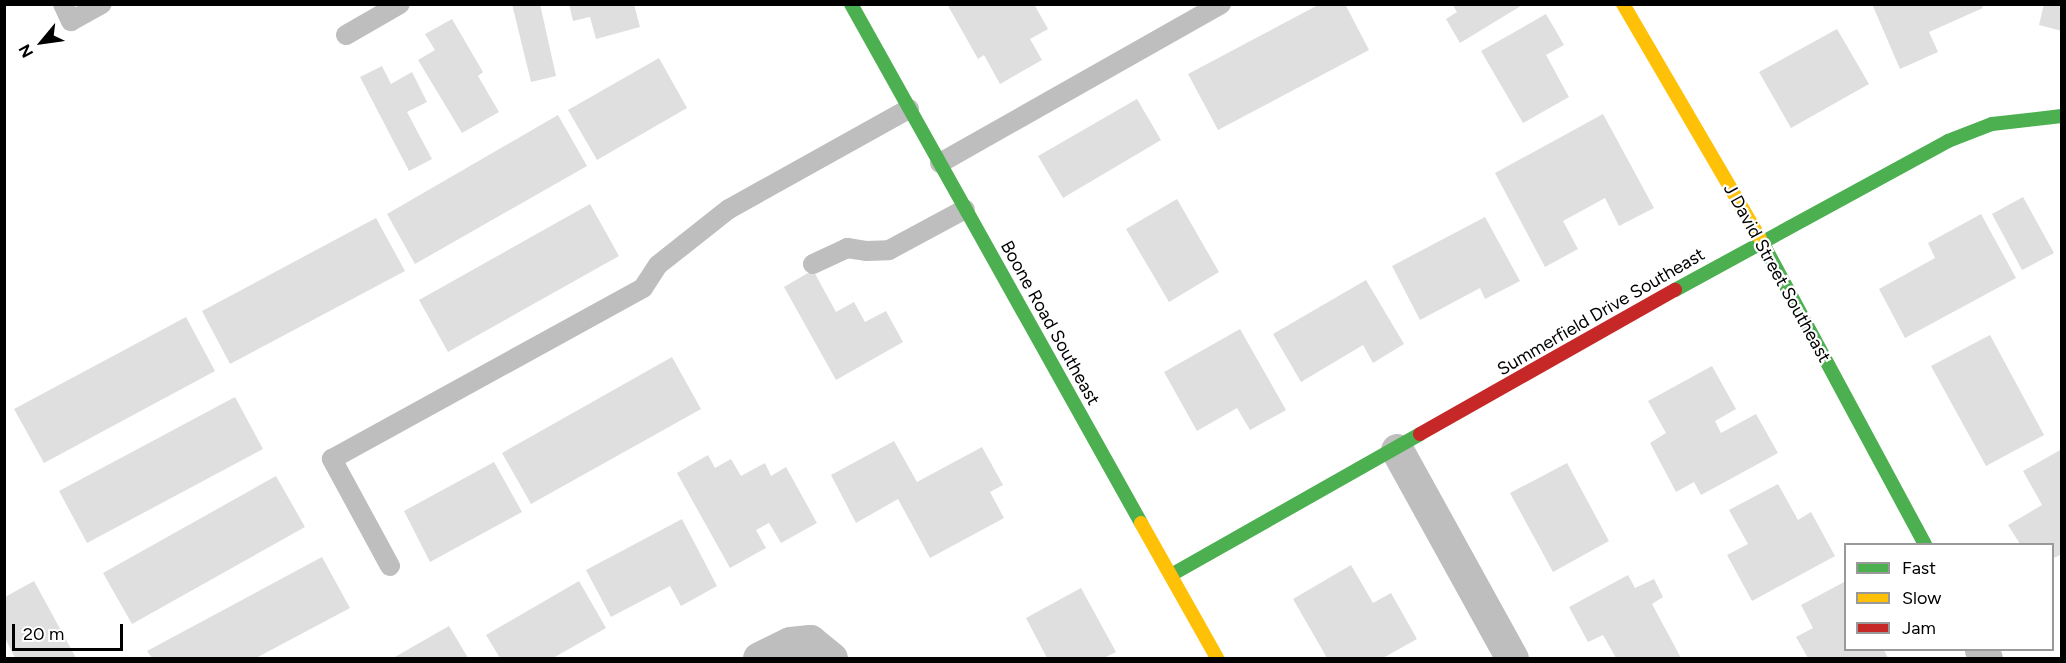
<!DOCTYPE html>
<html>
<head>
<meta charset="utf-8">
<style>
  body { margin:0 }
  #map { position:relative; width:2066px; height:663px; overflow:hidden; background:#fff; font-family:Figtree,sans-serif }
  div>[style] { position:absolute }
  .building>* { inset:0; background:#dfdfdf }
  .lane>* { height:20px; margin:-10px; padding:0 10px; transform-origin:10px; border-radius:10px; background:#bebebe }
  .street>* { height:33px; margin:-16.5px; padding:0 16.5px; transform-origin:16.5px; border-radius:16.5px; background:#bebebe }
  .fast>* { height:14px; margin:-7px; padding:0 7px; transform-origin:7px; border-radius:7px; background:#4caf50 }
  .slow>* { height:14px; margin:-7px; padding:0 7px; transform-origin:7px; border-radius:7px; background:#ffc107 }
  .jam>* { height:14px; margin:-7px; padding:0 7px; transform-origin:7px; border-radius:7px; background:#c62828 }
  span { translate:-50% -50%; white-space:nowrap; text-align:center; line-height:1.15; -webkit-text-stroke:4.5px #fff; paint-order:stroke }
  .street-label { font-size:18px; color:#000 }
  .frame { position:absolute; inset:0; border:6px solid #000; pointer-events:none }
  .legend { position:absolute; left:1844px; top:543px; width:210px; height:108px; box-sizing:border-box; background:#fff; border:2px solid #999; margin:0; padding:8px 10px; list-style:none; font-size:18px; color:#000 }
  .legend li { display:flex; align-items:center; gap:12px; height:30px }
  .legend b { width:30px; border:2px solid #999 }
  .north { position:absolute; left:12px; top:12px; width:60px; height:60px; -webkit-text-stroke:4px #fff; paint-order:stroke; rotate:241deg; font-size:16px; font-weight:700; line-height:24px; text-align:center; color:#000 }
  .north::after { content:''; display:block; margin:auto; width:21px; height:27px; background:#000; clip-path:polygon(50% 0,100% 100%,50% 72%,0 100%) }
  .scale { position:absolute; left:12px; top:624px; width:111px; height:27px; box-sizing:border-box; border:3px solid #000; border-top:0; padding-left:8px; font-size:18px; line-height:21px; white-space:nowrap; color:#000; -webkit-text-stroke:4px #fff; paint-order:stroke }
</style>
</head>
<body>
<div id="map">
  <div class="building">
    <i style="clip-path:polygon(512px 4px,540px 4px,556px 76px,531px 82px)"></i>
    <i style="clip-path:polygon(569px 4px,634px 4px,640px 27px,596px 39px,590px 17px,573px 21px)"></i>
    <i style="clip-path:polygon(947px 4px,1034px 4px,1048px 29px,1030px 39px,1042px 60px,1000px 84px,984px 55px,978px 59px)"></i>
    <i style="clip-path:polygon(1320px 4px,1345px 4px,1369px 50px,1218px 130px,1188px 74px)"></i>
    <i style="clip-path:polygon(1452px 4px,1524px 4px,1460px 43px,1446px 19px,1457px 12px)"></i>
    <i style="clip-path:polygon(1872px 4px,1981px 4px,1983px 8px,1929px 32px,1938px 52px,1900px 69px)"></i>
    <i style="clip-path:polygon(2044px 4px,2062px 4px,2062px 31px,2039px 25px)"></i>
    <i style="clip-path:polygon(1546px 14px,1564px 45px,1546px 55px,1569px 97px,1523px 123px,1481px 51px)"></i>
    <i style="clip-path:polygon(452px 19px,483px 72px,478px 76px,499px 112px,462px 133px,418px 60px,435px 50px,425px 34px)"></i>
    <i style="clip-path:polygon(1837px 29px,1869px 84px,1791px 128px,1759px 72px)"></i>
    <i style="clip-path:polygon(659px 58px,687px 108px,597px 160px,568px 110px)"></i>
    <i style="clip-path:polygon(382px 66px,391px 84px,412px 72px,427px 102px,407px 112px,432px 159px,409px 171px,360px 77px)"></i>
    <i style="clip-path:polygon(1137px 99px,1161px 140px,1063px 198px,1038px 156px)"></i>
    <i style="clip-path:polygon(1603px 114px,1654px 208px,1619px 226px,1605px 198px,1563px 221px,1578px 249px,1545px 267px,1495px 173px)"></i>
    <i style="clip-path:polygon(558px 115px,587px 166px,415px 264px,387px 214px)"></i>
    <i style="clip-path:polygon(2023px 197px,2054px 253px,2022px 270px,1992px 214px)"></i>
    <i style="clip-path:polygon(1177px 199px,1219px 272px,1169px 302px,1126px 229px)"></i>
    <i style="clip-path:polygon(590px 204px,619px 256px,448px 352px,419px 300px)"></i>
    <i style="clip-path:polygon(1981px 214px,2016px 278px,1905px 338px,1879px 289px,1935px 258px,1928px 243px)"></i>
    <i style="clip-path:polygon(1485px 217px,1520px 281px,1485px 299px,1480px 288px,1420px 320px,1392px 266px)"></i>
    <i style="clip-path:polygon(376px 218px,405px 271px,230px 364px,202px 311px)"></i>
    <i style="clip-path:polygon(813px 270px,836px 312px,854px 302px,865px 322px,886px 311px,903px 342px,836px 380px,784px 287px)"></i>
    <i style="clip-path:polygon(1366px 280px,1404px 344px,1373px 363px,1363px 345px,1301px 382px,1273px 334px)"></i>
    <i style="clip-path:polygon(186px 317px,215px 371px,44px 463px,14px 409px)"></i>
    <i style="clip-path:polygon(1240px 329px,1286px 410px,1250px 430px,1237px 408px,1197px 431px,1164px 372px)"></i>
    <i style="clip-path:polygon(1990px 335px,2044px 435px,1986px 466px,1931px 366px)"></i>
    <i style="clip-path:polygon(672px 357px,701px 409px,531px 504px,502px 453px)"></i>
    <i style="clip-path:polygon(1712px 366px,1736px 409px,1715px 421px,1721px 433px,1756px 414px,1778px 453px,1701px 495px,1694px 482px,1676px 492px,1650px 443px,1666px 433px,1648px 401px)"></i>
    <i style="clip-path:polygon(235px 397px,263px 449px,87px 543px,59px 491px)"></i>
    <i style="clip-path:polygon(894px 441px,917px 482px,982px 447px,1003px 485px,990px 492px,1004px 518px,930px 558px,898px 499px,856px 523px,831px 475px)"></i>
    <i style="clip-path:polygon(2062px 449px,2062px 554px,2052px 559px,2052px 544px,2020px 544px,2008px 525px,2042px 505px,2023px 471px)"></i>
    <i style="clip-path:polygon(708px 455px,715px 468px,731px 459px,741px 476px,765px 463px,771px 476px,786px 467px,817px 523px,781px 543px,769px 523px,756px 530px,766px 548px,730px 568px,677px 473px)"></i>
    <i style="clip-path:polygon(494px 462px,522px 512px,430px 562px,404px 511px)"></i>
    <i style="clip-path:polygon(1567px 463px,1609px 541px,1553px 572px,1510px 493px)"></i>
    <i style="clip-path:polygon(276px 476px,305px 527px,132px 624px,103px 573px)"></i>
    <i style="clip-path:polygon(1778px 484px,1798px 520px,1811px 512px,1835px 556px,1752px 601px,1727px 555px,1748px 544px,1729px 510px)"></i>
    <i style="clip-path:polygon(682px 519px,717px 586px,681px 606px,670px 586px,611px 617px,586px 570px)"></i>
    <i style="clip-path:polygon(322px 557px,350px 608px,256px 658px,152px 658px,147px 651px)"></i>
    <i style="clip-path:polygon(1351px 565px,1373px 603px,1391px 593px,1417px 639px,1383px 658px,1327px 658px,1293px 599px)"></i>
    <i style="clip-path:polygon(1628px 575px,1635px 588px,1654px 579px,1663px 597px,1652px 604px,1681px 658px,1616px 658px,1603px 635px,1588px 642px,1569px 607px)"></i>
    <i style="clip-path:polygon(34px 581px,76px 658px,15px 658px,5px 638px,5px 597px)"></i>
    <i style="clip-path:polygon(579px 581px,606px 628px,553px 658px,500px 658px,486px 635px)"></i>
    <i style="clip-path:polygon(1846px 581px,1846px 650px,1884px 650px,1888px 658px,1808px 658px,1796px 637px,1813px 628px,1801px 605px)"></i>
    <i style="clip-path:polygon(1081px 588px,1116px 652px,1104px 658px,1047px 658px,1026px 618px)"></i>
    <i style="clip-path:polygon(449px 626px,468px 658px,393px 658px)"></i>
  </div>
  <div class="lane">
    <i style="left:63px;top:4px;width:19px;rotate:65deg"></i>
    <i style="left:71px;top:21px;width:35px;rotate:-29deg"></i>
    <i style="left:346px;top:35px;width:62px;rotate:-29.9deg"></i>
    <i style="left:940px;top:163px;width:323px;rotate:-29.5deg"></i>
    <i style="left:813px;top:264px;width:38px;rotate:-25deg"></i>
    <i style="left:847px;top:248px;width:19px;rotate:9deg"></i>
    <i style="left:866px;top:251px;width:23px;rotate:-2deg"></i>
    <i style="left:889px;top:250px;width:86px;rotate:-28.3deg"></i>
    <i style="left:390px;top:566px;width:122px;rotate:-118.5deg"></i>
    <i style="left:332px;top:459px;width:355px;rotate:-28.8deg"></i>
    <i style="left:643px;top:288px;width:27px;rotate:-57deg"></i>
    <i style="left:658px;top:265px;width:90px;rotate:-38.3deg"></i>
    <i style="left:729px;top:209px;width:206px;rotate:-29.1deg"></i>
  </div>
  <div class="street">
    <i style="left:1397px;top:450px;width:238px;rotate:61.1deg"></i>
    <i style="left:1981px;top:650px;width:9px;rotate:58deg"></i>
    <i style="left:759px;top:658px;width:34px;rotate:-26deg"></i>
    <i style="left:790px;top:643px;width:20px;rotate:-6deg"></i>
    <i style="left:810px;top:641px;width:27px;rotate:39deg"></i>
  </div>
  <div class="fast">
    <i style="left:851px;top:4px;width:595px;rotate:60.8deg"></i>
    <i style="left:1760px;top:238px;width:348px;rotate:61.7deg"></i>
    <i style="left:1675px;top:290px;width:311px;rotate:-28.6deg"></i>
    <i style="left:1948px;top:141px;width:47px;rotate:-21.1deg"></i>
    <i style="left:1992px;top:124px;width:70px;rotate:-6.5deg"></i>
    <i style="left:1171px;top:575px;width:286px;rotate:-29.5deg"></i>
  </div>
  <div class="slow">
    <i style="left:1623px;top:4px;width:271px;rotate:59.7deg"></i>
    <i style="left:1141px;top:523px;width:155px;rotate:60.6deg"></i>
  </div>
  <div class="jam">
    <i style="left:1420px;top:434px;width:293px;rotate:-29.5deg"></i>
  </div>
  <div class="street-label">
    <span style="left:1777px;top:273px;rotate:61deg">J David Street Southeast</span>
    <span style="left:1601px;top:312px;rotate:-30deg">Summerfield Drive Southeast</span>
    <span style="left:1050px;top:323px;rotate:61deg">Boone Road Southeast</span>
  </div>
  <div class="frame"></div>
  <ul class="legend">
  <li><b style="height:8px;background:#4caf50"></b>Fast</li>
  <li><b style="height:8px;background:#ffc107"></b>Slow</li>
  <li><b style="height:8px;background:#c62828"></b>Jam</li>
  </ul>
  <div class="north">N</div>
  <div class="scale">20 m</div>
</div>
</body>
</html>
